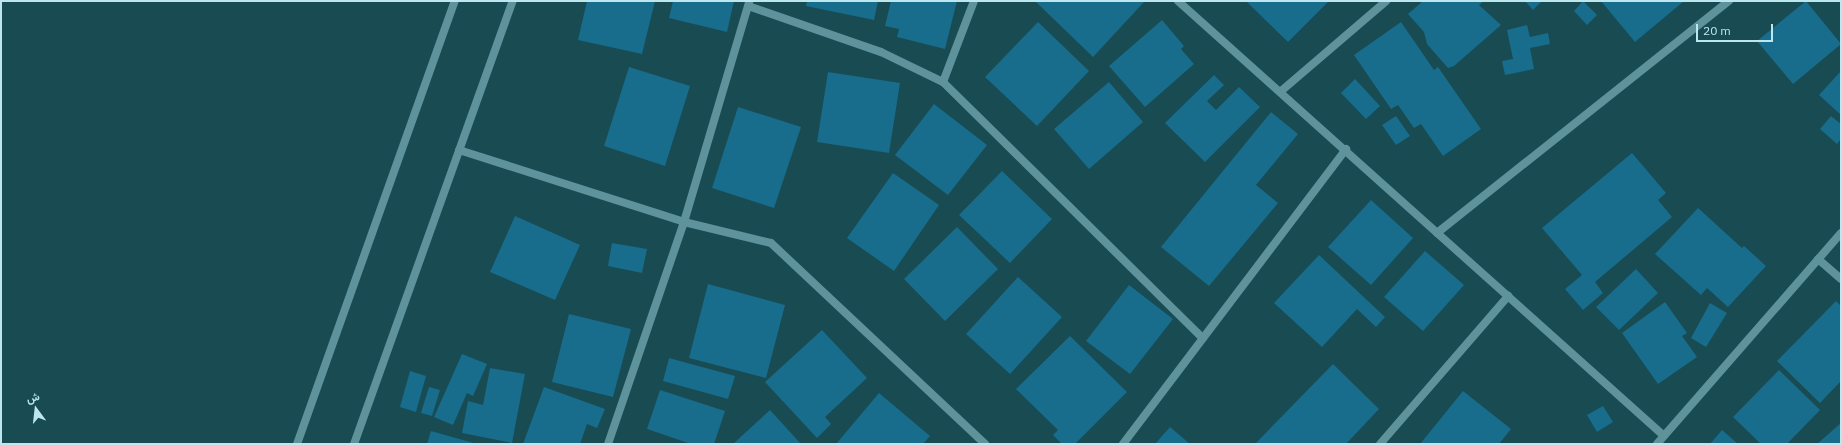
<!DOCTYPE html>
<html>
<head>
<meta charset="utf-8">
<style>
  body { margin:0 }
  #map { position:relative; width:1842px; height:445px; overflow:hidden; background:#194b53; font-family:"IBM Plex Sans",Vazirmatn,sans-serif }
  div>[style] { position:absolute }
  .building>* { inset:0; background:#186c8c }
  .minor>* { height:8px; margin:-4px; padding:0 4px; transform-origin:4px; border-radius:4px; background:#5f939c }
  .tertiary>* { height:8px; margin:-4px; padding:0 4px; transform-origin:4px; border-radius:4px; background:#5f939c }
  span { translate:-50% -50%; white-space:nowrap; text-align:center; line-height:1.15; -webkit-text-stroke:3px #194b53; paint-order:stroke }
  .frame { position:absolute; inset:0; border:2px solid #bde7ee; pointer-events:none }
  .north { position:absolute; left:16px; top:389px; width:40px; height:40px; -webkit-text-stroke:3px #194b53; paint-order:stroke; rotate:345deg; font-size:11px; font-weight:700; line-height:16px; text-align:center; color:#bde7ee }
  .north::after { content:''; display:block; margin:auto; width:14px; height:18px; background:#bde7ee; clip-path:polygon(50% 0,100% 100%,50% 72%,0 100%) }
  .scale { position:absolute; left:1696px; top:24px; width:77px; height:18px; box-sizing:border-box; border:2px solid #bde7ee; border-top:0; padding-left:5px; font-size:12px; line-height:14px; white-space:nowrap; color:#bde7ee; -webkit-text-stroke:3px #194b53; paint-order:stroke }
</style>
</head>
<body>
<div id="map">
  <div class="building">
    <i style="clip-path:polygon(587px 1px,655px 1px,642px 54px,578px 40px)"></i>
    <i style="clip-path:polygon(673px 1px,734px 1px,727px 32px,669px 18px)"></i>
    <i style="clip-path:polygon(807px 1px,878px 1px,874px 20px,806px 6px)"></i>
    <i style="clip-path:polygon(891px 1px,957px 1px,945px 49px,897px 37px,899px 29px,885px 26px)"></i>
    <i style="clip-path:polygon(1035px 1px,1145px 1px,1093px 57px)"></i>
    <i style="clip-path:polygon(1246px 1px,1329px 1px,1288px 42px)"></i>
    <i style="clip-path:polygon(1423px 1px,1484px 1px,1479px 5px,1501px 25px,1454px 66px,1448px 68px,1427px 44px,1424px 32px,1408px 14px)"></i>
    <i style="clip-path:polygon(1525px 1px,1542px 1px,1533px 10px)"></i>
    <i style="clip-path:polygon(1583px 1px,1597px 15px,1587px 25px,1574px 11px)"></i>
    <i style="clip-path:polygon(1601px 1px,1684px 1px,1635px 42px)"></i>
    <i style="clip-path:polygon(1806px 1px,1841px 44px,1793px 84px,1757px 41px)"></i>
    <i style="clip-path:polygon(1162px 20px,1184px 46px,1181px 49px,1194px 64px,1145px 107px,1109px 66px)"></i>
    <i style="clip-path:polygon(1038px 22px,1089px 71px,1037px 126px,985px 77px)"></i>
    <i style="clip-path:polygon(1401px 22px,1434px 70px,1438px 67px,1481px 129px,1443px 156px,1421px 124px,1414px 128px,1398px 105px,1391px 109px,1354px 55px)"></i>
    <i style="clip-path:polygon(1527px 25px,1530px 37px,1548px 33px,1550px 44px,1530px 48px,1534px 69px,1505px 75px,1502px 61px,1513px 59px,1507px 30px)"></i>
    <i style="clip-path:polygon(629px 67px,690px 86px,665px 166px,604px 146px)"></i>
    <i style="clip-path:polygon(1841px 71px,1841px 115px,1819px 95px)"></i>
    <i style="clip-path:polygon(828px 72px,900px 83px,889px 153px,817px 142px)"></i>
    <i style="clip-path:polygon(1214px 75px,1224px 85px,1207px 101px,1216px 110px,1239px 87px,1260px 107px,1205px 162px,1165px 123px)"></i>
    <i style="clip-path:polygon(1355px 79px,1380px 106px,1366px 119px,1341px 93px)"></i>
    <i style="clip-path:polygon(1109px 82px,1143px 122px,1089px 169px,1054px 129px)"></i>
    <i style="clip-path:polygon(934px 104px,987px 145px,948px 195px,895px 155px)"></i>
    <i style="clip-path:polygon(738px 107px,801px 127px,774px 208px,712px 188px)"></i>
    <i style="clip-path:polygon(1271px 112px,1298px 134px,1256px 185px,1278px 203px,1209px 286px,1161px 247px)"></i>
    <i style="clip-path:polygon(1396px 116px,1410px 136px,1396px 145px,1382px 125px)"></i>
    <i style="clip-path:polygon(1831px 116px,1841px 124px,1841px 139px,1837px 144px,1820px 129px)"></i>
    <i style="clip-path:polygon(1632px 153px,1666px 193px,1658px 200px,1672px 217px,1595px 282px,1603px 293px,1583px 310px,1565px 289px,1582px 275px,1542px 228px)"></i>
    <i style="clip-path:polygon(1002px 171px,1052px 219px,1010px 263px,959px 215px)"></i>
    <i style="clip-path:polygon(893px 173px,939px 205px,894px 271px,847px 238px)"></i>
    <i style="clip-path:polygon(1371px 200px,1413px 238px,1371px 285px,1328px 247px)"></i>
    <i style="clip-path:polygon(1698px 208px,1742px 248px,1744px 246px,1766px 266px,1728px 307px,1707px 288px,1701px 295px,1655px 254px)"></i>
    <i style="clip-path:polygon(515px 216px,580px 245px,555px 300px,490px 272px)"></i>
    <i style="clip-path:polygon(957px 227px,998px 269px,945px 321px,904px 279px)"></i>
    <i style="clip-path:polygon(612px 243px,647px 249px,642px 273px,608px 266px)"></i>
    <i style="clip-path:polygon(1425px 251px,1464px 285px,1423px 331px,1384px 297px)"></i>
    <i style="clip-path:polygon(1319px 255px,1385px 317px,1376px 327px,1357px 309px,1322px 347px,1274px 303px)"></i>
    <i style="clip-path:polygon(1636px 269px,1658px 293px,1619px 330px,1596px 307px)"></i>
    <i style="clip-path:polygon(1018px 277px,1062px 317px,1010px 374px,966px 334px)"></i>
    <i style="clip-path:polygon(708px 284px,785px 305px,766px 378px,689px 358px)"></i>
    <i style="clip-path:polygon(1129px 285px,1173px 319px,1130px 374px,1086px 341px)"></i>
    <i style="clip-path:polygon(1836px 301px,1841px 306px,1841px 381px,1820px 403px,1777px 361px)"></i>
    <i style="clip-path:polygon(1665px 302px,1687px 333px,1682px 336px,1697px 357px,1658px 384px,1622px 333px)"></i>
    <i style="clip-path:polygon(1710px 303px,1727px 313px,1706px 347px,1691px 338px)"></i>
    <i style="clip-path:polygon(569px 314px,631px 329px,613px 397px,552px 382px)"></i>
    <i style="clip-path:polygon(822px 330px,867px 378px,825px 417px,831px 424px,817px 438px,765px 382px)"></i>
    <i style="clip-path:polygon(1070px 336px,1127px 392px,1075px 444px,1062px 444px,1053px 435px,1058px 430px,1016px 389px)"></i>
    <i style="clip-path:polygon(462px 354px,487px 364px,473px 396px,467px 393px,453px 425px,434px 417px)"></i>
    <i style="clip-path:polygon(669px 358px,735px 376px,728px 399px,663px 381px)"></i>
    <i style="clip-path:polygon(1333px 364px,1379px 409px,1346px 444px,1255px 444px)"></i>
    <i style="clip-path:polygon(490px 368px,525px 374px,512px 443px,462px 433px,468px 401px,483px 405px)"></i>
    <i style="clip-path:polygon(1779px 370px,1820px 410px,1787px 444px,1761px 444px,1733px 417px)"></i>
    <i style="clip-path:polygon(410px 371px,426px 376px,416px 412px,400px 407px)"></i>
    <i style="clip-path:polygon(429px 387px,440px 390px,432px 416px,421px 413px)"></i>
    <i style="clip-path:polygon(544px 387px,605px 409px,597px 428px,587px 424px,580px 444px,523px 444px)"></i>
    <i style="clip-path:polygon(660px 390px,725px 411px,714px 444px,691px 444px,647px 429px)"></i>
    <i style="clip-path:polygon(1463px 391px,1511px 429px,1499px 444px,1420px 444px)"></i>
    <i style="clip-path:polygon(879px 393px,930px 436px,923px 444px,836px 444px)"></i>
    <i style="clip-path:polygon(1603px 406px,1613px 422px,1597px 432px,1587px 415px)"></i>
    <i style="clip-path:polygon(770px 410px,801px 444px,733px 444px)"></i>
    <i style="clip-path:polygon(1841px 423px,1841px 444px,1817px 444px)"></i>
    <i style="clip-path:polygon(1170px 427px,1190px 444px,1155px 444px)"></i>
    <i style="clip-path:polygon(1722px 430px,1738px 444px,1710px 444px)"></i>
    <i style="clip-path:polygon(431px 431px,477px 444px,427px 444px)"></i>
  </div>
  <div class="minor">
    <i style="left:1178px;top:1px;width:652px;rotate:41.83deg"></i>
    <i style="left:748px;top:6px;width:141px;rotate:19.1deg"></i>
    <i style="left:881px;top:52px;width:69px;rotate:25.8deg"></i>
    <i style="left:943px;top:82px;width:365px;rotate:44.6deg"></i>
    <i style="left:943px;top:82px;width:87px;rotate:-69.1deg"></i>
    <i style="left:1280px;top:92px;width:140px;rotate:-40.6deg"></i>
    <i style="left:459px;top:150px;width:236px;rotate:17.7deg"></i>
    <i style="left:684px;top:222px;width:89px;rotate:13.6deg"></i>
    <i style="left:771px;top:243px;width:294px;rotate:43.2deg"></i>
    <i style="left:1437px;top:233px;width:373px;rotate:-38.5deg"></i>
    <i style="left:1818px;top:259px;width:30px;rotate:41deg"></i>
    <i style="left:608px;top:444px;width:235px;rotate:-71.1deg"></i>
    <i style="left:684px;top:222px;width:229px;rotate:-73.5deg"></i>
    <i style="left:1123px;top:444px;width:370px;rotate:-52.9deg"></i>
    <i style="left:1380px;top:444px;width:196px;rotate:-49.1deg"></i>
    <i style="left:1657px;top:444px;width:280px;rotate:-48.9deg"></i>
  </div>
  <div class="tertiary">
    <i style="left:297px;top:444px;width:470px;rotate:-70.4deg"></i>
    <i style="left:354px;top:444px;width:471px;rotate:-70.3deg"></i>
  </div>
  <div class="frame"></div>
  <div class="north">ش</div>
  <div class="scale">20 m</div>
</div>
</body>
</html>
